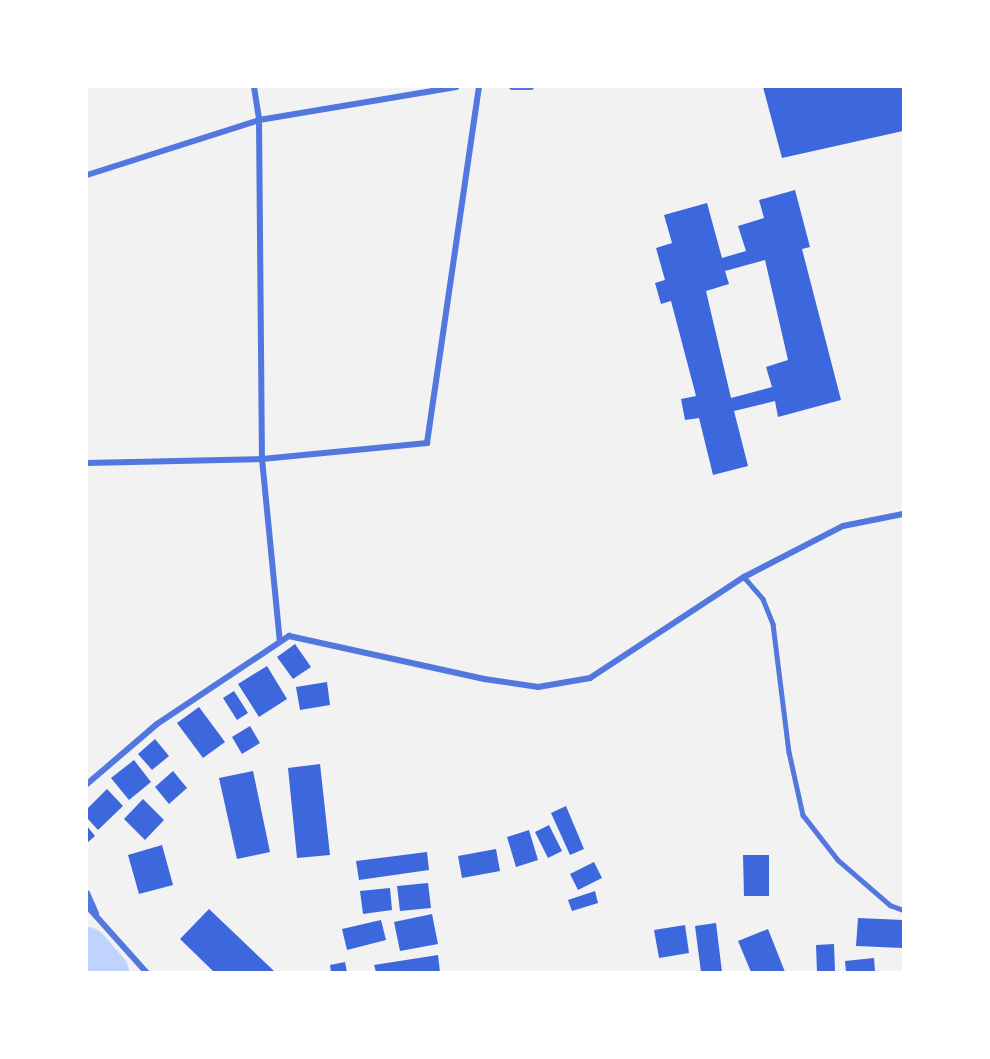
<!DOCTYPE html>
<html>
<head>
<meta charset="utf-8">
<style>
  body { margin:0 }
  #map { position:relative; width:990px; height:1059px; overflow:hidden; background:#f2f2f2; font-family:"Noto Serif",serif }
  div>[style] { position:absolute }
  .river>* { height:42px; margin:-21px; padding:0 21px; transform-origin:21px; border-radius:21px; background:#bfd3fe }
  .building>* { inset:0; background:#3d67dc }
  .service>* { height:4.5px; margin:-2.25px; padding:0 2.25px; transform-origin:2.25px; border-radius:2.25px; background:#5277de }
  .minor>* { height:6px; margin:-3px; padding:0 3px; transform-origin:3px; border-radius:3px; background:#5277de }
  span { translate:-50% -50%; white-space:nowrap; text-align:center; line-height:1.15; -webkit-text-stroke:4.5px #fff; paint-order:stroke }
  .frame { position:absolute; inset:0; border:88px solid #fff; pointer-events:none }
</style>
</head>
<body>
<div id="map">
  <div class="river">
    <i style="left:87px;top:948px;width:32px;rotate:49deg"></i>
  </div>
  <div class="building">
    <i style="clip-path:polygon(763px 87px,903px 87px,903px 131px,782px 158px)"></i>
    <i style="clip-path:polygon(evenodd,795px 190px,810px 247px,802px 249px,841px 400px,778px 417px,775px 401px,734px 411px,748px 466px,713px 475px,699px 418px,685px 420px,681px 399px,696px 396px,671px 301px,661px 304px,655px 283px,665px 280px,656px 248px,672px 243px,664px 215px,707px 203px,722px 258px,746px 251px,738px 226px,764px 218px,759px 200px,795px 190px,765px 260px,788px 360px,766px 367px,772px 387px,731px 398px,706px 291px,729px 284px,725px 271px,765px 260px)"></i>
    <i style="clip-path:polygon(295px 644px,311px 667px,293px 679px,277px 657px)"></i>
    <i style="clip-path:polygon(267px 666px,287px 699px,259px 717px,238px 684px)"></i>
    <i style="clip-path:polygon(327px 682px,330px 705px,300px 710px,296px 687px)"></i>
    <i style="clip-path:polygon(234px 691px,248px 713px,237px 720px,223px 698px)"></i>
    <i style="clip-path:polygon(199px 707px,225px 742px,203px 758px,177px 723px)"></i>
    <i style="clip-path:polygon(250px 726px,260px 743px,242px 754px,232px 737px)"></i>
    <i style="clip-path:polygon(155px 739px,169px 756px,152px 770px,138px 754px)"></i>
    <i style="clip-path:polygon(134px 760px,151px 782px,129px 800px,111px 778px)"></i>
    <i style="clip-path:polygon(320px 764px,330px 855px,297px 858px,288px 768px)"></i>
    <i style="clip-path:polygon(173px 771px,187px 788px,169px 804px,155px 787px)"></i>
    <i style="clip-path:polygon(253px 771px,270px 852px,237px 859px,219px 778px)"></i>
    <i style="clip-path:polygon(107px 789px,123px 806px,98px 830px,87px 818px,87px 809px)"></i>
    <i style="clip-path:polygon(143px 799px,164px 820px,145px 840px,124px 819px)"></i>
    <i style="clip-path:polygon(566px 806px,584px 849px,570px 855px,551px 813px)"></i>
    <i style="clip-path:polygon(549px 825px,562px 851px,548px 858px,535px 832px)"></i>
    <i style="clip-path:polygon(87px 826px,95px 836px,87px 843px)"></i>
    <i style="clip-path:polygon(529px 830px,538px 860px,516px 867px,507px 837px)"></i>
    <i style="clip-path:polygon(162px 845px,173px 885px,139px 894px,128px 855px)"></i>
    <i style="clip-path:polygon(496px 849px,500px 871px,462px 878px,458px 856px)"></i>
    <i style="clip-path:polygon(427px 852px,429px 870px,359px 880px,356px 861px)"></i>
    <i style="clip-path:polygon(743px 855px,769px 855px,769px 896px,744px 896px)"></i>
    <i style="clip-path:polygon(594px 862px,602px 878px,578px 890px,570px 874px)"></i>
    <i style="clip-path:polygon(428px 883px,431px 908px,400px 911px,397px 886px)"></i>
    <i style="clip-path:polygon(390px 888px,392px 910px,363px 914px,360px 891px)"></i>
    <i style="clip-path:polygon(595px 891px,598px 903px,572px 911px,568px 900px)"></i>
    <i style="clip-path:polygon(209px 909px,275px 972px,214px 972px,180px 939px)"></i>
    <i style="clip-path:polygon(432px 914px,438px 944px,400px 951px,394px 922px)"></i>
    <i style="clip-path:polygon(858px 918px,903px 920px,903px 948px,856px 946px)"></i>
    <i style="clip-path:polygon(381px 920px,386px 940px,347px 950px,342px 929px)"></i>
    <i style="clip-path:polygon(716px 923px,722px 972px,701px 972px,695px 926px)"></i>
    <i style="clip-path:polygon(685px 925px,689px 953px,659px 958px,654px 930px)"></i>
    <i style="clip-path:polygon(768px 929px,785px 972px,751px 972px,738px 941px)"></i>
    <i style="clip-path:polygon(834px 944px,835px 972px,817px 972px,816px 945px)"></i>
    <i style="clip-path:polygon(438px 955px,440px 972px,376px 972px,374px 965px)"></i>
    <i style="clip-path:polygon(874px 958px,875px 972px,846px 972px,845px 961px)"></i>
    <i style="clip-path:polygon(345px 962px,347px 972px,331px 972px,330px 965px)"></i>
  </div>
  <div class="service">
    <i style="left:744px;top:577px;width:29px;rotate:49deg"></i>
    <i style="left:763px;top:599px;width:27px;rotate:68deg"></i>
    <i style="left:773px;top:624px;width:129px;rotate:82.9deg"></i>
    <i style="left:789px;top:752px;width:65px;rotate:77.5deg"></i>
    <i style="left:803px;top:815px;width:57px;rotate:52.1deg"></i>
    <i style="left:838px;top:860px;width:69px;rotate:40.9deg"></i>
    <i style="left:890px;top:905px;width:14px;rotate:21deg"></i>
  </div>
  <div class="minor">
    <i style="left:254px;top:87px;width:33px;rotate:81deg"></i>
    <i style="left:259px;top:120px;width:339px;rotate:89.5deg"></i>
    <i style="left:262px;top:459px;width:183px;rotate:84.4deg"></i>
    <i style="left:512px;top:87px;width:19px"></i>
    <i style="left:87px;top:175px;width:181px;rotate:-17.7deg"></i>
    <i style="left:259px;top:120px;width:200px;rotate:-9.5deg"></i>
    <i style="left:87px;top:463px;width:175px;rotate:-1.3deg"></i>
    <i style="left:262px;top:459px;width:166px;rotate:-5.5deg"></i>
    <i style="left:427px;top:443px;width:360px;rotate:-81.7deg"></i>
    <i style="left:87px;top:784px;width:92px;rotate:-40.6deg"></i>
    <i style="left:157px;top:724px;width:159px;rotate:-33.7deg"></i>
    <i style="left:289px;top:636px;width:200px;rotate:12.4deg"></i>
    <i style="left:484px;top:679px;width:55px;rotate:8.4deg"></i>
    <i style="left:538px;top:687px;width:53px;rotate:-9.8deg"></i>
    <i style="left:590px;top:678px;width:184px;rotate:-33.3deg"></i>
    <i style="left:744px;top:577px;width:111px;rotate:-27.3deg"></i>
    <i style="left:843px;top:526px;width:61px;rotate:-11.3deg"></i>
    <i style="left:87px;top:893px;width:22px;rotate:66deg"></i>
    <i style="left:87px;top:906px;width:89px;rotate:48.2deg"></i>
  </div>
  <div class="frame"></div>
</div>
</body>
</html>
